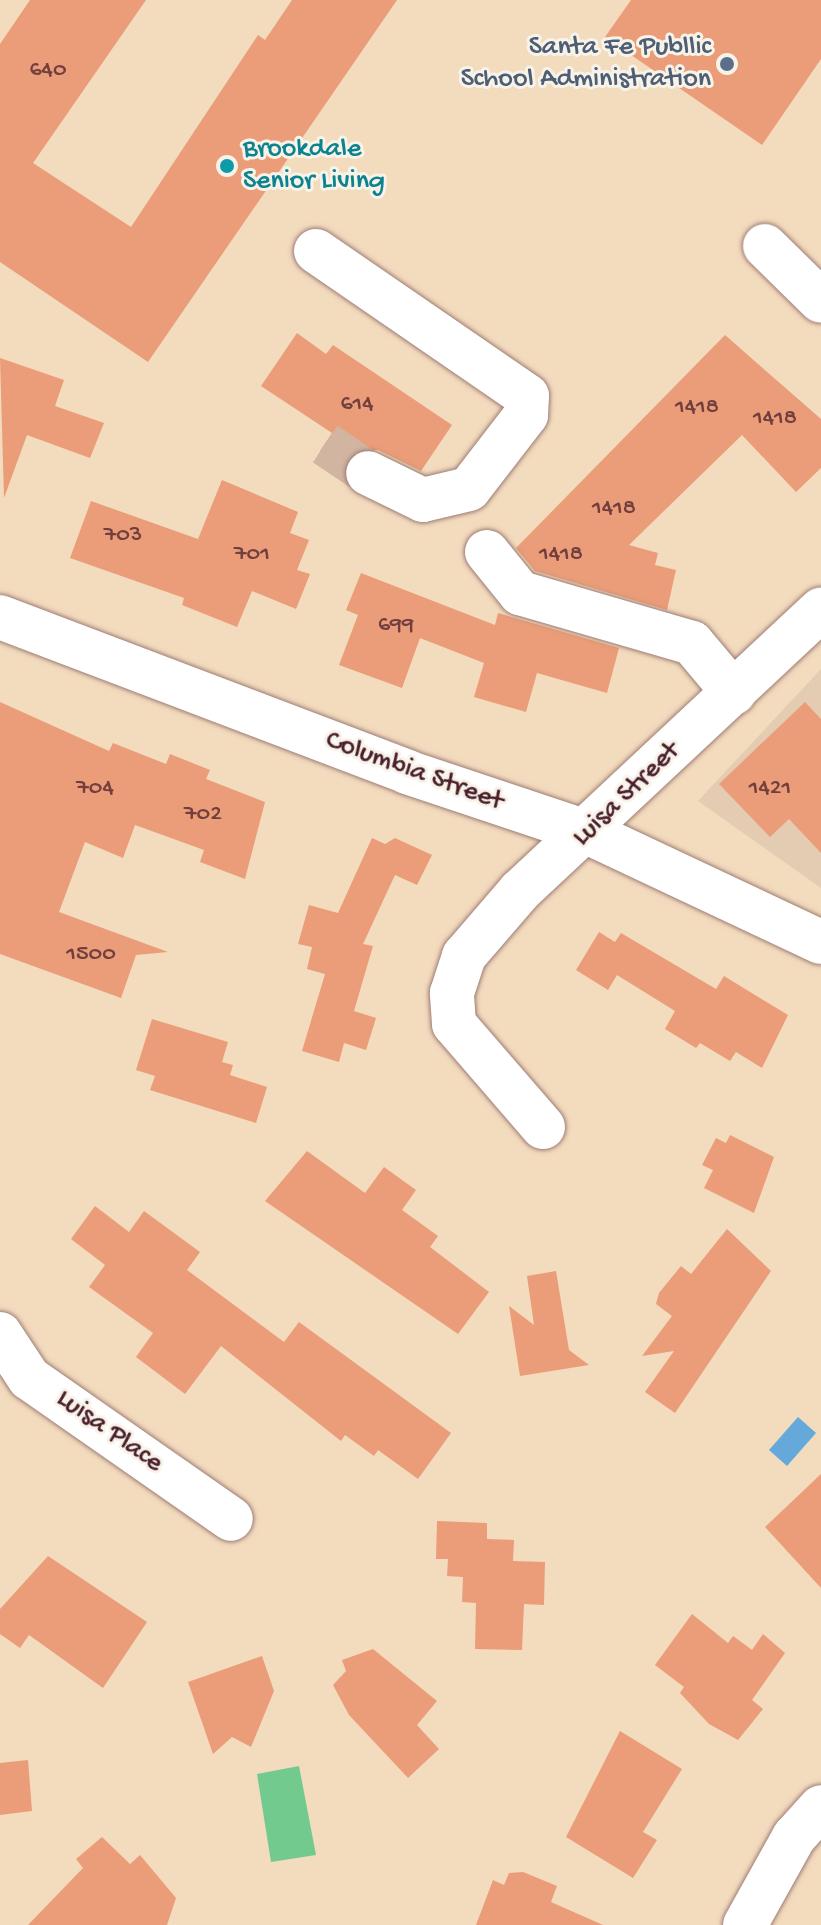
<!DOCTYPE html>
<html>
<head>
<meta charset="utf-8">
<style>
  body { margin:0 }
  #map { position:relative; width:821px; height:1925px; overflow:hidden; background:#f3dbbe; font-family:"Gochi Hand",sans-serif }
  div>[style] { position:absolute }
  .built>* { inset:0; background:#e3ccb2 }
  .green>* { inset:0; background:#73ca8f }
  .water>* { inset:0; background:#65a9da }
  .building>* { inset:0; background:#ea9d78 }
  .minor-tunnel>* { height:44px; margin-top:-22px; transform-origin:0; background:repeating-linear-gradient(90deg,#d1b5a1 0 44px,transparent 0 66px) }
  .roads { filter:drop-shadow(0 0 2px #9e7d74) drop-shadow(0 0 2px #9e7d74) }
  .minor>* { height:44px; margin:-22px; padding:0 22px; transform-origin:22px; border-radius:22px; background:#fff }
  .dots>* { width:22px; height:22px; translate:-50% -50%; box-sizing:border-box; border:4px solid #f7f3e8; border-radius:50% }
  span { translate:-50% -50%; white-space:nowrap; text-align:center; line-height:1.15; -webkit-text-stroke:6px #f7f3e8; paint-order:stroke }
  .number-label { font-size:24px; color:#723e3e }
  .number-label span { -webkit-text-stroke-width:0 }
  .service-label { font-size:28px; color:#4e5e75 }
  .right { translate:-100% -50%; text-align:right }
  .culture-label { font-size:28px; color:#0d838f }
  .left { translate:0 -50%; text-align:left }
  .street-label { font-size:28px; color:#4a1f2b }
</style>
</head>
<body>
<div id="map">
  <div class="built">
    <i style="clip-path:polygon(821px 669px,821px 888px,698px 801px)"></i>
  </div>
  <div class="green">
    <i style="clip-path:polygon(299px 1766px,316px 1855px,271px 1862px,257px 1774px)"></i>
  </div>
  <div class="water">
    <i style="clip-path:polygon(798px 1417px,816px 1433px,787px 1466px,769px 1450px)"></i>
  </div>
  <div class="building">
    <i style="clip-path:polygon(30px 0,146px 0,33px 163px,131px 227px,258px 35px,265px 40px,292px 0,397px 0,148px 362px,0 262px,0 44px)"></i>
    <i style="clip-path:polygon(631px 0,821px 0,821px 59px,762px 145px,605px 37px)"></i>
    <i style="clip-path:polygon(297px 333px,326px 354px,333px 345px,452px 425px,421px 471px,378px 450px,355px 452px,344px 467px,320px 451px,332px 433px,261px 386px)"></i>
    <i style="clip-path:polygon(725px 335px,821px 419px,821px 468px,796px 492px,742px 435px,629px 545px,658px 553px,655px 565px,676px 570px,667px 610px,535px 571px,516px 548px)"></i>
    <i style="clip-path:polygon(0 358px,64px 380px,55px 406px,104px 423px,90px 458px,27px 435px,4px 498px)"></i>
    <i style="clip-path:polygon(222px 480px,298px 512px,290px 533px,309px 540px,297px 570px,310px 574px,296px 609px,252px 591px,237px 627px,182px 605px,184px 598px,70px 558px,91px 501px,198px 539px)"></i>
    <i style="clip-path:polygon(361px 573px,495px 625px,498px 613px,619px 648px,607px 693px,537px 673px,526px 712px,474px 697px,484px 663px,420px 638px,402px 688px,339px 665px,358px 615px,346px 610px)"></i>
    <i style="clip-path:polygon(0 702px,109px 751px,113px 743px,166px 764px,170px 754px,210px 770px,206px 779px,265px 802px,245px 879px,200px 862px,204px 850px,135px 825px,123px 858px,85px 842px,59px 912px,168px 952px,136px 955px,121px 998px,0 954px)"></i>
    <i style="clip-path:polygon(805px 702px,821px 719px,821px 853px,789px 819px,770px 837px,719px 784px)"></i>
    <i style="clip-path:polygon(372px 838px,385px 844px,395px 838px,432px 855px,417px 885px,395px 875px,363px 944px,373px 946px,354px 1011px,376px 1018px,366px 1050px,344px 1043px,339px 1062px,302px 1051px,325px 974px,307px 969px,312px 947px,298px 944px,309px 905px,338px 913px)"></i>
    <i style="clip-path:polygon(599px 932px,615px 942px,621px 933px,716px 989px,724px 976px,788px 1015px,762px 1068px,736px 1052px,730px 1061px,700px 1043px,696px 1048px,665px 1029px,675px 1011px,617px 975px,608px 990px,576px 970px)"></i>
    <i style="clip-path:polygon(152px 1019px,228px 1042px,222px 1062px,233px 1065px,230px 1075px,267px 1087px,256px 1123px,150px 1090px,155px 1076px,136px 1070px)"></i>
    <i style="clip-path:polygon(730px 1135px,774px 1157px,754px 1213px,704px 1188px,713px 1170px,702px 1165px,716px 1138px,726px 1143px)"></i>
    <i style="clip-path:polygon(307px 1151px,365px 1193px,384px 1167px,416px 1190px,402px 1210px,438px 1236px,430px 1247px,489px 1292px,458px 1334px,265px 1201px)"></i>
    <i style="clip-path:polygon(95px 1206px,129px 1232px,144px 1211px,200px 1252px,187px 1270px,284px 1342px,299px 1322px,451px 1433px,418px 1479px,378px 1450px,374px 1456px,345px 1435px,341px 1441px,221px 1346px,185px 1394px,136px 1357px,153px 1333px,89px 1287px,105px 1265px,71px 1239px)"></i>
    <i style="clip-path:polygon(727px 1229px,771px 1271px,675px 1413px,645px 1392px,674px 1351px,642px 1356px,672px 1316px,656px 1304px,659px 1293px,681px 1266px,691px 1274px)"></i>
    <i style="clip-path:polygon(556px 1271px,569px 1350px,589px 1365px,520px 1376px,509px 1306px,534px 1325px,527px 1276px)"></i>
    <i style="clip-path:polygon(821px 1474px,821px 1588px,765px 1527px)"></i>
    <i style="clip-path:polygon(437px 1521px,487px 1523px,487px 1539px,514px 1540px,513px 1561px,545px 1562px,544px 1605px,524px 1604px,522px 1650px,475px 1649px,476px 1603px,462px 1602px,463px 1577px,447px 1576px,448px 1559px,436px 1559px)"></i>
    <i style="clip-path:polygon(48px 1556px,147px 1622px,103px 1688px,29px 1635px,20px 1648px,0 1634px,0 1609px)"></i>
    <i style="clip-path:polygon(692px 1614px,728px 1643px,733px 1636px,752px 1650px,763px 1634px,785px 1653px,752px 1700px,763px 1709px,738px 1740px,709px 1724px,680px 1693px,684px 1687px,655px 1665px)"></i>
    <i style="clip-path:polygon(373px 1649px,437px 1701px,417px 1725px,439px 1749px,408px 1778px,349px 1715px,333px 1685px,346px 1671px,342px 1660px)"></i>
    <i style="clip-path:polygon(262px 1656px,274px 1691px,251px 1747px,232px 1737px,213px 1754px,188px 1682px)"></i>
    <i style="clip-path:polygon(620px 1731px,682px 1769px,643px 1832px,657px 1840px,633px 1878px,566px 1837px)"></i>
    <i style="clip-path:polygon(28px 1760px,32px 1811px,0 1815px,0 1763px)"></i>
    <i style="clip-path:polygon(102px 1837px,130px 1864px,140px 1855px,176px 1898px,167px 1925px,28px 1925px,83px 1868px,76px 1859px)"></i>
    <i style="clip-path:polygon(523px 1872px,557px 1886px,551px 1902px,603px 1925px,476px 1925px,493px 1880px,504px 1885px,509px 1873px)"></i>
  </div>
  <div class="minor-tunnel">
    <i style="left:325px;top:444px;width:52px;rotate:34deg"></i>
  </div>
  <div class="roads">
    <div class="minor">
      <i style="left:765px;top:246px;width:78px;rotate:44.5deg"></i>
      <i style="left:316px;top:251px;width:256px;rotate:34.5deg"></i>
      <i style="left:527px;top:396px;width:19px;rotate:93deg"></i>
      <i style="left:526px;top:415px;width:93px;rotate:127.6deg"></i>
      <i style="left:469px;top:489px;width:47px;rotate:166.6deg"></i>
      <i style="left:423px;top:500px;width:61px;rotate:-153.9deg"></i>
      <i style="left:487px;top:552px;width:53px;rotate:51.2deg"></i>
      <i style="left:520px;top:593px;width:179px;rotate:16.2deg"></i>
      <i style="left:692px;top:643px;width:65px;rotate:50deg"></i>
      <i style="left:0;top:617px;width:436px;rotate:20.8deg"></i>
      <i style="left:407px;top:772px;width:192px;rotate:18.5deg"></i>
      <i style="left:589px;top:833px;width:256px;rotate:25.2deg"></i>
      <i style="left:543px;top:1127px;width:136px;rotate:-130.8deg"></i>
      <i style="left:454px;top:1024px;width:31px;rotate:-94deg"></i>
      <i style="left:452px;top:993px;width:39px;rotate:-72deg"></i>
      <i style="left:464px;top:956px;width:86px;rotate:-49.3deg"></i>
      <i style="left:520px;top:891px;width:412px;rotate:-43.1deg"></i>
      <i style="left:0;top:1334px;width:53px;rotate:56.6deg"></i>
      <i style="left:29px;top:1378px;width:246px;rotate:34.9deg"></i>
      <i style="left:745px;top:1925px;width:101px;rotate:-60.9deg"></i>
      <i style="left:794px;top:1837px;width:40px;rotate:-48deg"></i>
    </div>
  </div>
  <div class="dots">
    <i style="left:727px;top:64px;background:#5c6f8a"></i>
    <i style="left:227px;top:166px;background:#0f9aa8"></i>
  </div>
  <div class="number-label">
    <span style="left:48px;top:71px">640</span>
    <span style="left:357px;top:405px">614</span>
    <span style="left:697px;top:408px">1418</span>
    <span style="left:775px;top:419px">1418</span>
    <span style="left:614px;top:509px">1418</span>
    <span style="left:123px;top:536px">703</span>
    <span style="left:252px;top:555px">701</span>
    <span style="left:561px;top:555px">1418</span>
    <span style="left:396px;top:626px">699</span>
    <span style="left:95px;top:789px">704</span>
    <span style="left:770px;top:789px">1421</span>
    <span style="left:203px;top:815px">702</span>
    <span style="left:91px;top:955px">1500</span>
  </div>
  <div class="service-label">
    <span class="right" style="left:711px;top:64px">Santa Fe Publlic<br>School Administration</span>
  </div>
  <div class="culture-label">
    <span class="left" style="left:243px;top:166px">Brookdale<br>Senior Living</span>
  </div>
  <div class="street-label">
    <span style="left:414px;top:772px;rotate:20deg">Columbia Street</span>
    <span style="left:627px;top:795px;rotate:-44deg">Luisa Street</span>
    <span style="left:109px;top:1432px;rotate:35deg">Luisa Place</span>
  </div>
</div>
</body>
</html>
